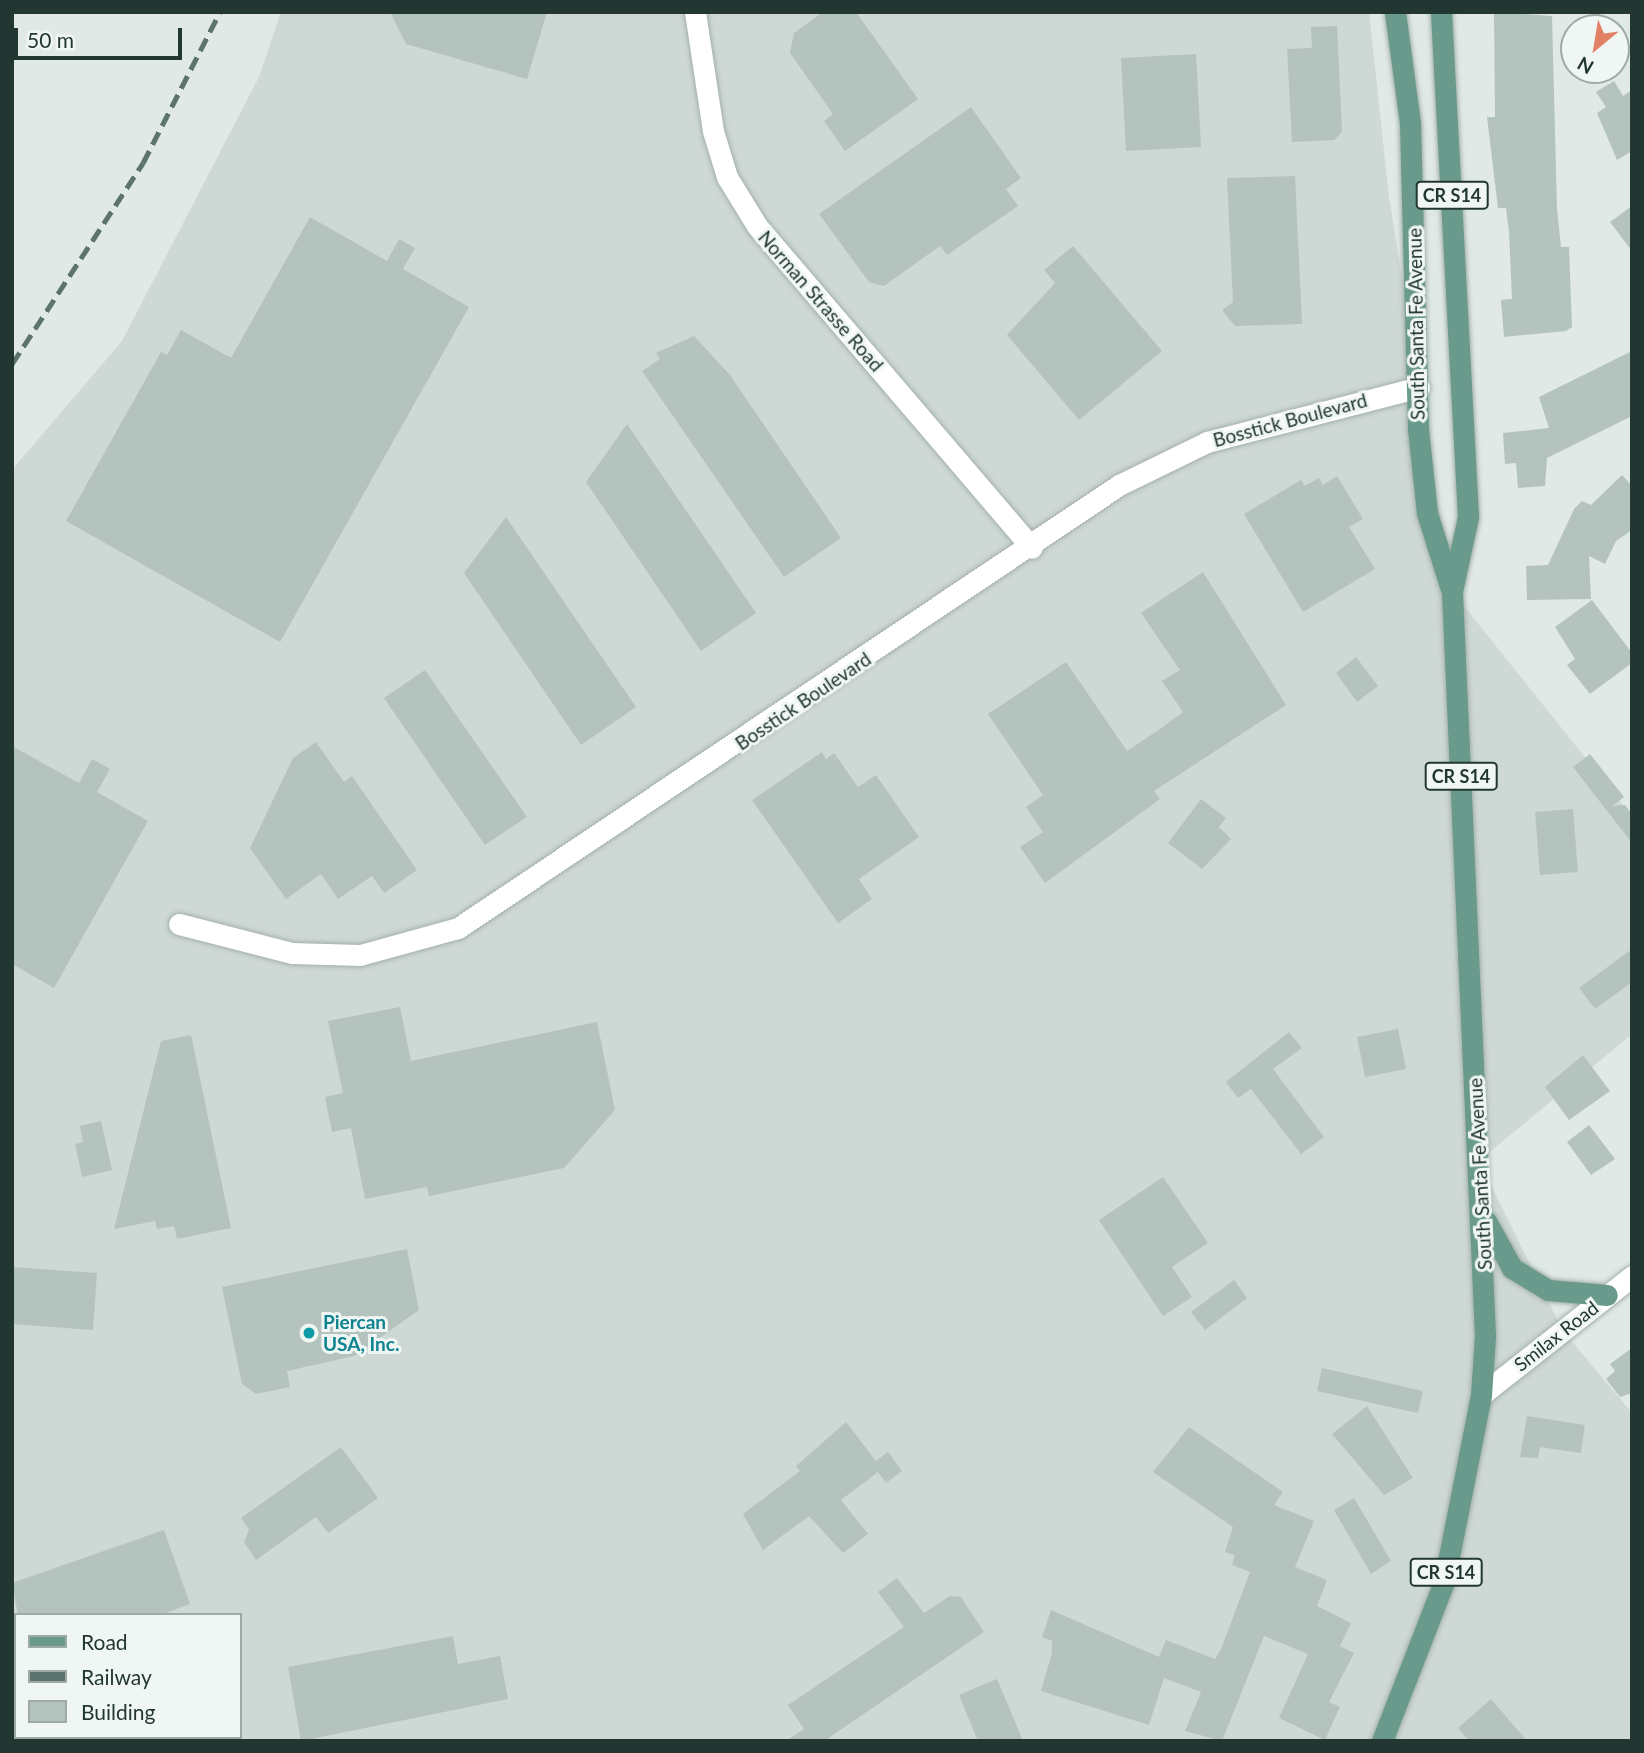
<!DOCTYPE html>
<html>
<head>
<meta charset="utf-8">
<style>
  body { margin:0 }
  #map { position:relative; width:1644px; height:1753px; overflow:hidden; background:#e0e9e5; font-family:Lato,sans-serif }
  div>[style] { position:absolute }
  .built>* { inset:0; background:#ced8d4 }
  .building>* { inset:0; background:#b5c3be }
  .roads { filter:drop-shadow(0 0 2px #a3b0ab) drop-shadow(0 0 2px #a3b0ab) }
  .minor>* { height:21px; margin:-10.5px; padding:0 10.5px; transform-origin:10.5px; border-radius:10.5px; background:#fff }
  .major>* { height:21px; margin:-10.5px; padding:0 10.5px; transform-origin:10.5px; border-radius:10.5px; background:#699a8c }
  .rail>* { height:5px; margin-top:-2.5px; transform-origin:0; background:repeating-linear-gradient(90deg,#5d736d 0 14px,transparent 0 21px) }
  .dots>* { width:19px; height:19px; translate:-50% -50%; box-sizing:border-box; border:4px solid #f0f6f3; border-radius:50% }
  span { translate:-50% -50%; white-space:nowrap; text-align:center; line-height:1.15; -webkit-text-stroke:6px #f0f6f3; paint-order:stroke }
  .shield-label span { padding:2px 5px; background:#f0f6f3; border:2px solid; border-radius:5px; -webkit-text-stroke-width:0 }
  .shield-label { font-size:18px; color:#223731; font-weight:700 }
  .street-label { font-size:19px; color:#223731 }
  .culture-label { font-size:19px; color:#0d838f; font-weight:700 }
  .left { translate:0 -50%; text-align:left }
  .frame { position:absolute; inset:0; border:14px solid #223731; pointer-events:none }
  .legend { position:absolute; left:14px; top:1613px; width:228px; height:126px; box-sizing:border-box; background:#f0f6f3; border:2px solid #9eaaa5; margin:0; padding:9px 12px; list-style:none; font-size:21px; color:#223731 }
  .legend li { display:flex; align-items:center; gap:14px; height:35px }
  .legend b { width:35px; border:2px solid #9eaaa5 }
  .north { position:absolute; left:1560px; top:14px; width:70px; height:70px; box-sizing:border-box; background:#f0f6f3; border:2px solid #9eaaa5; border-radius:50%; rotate:210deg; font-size:19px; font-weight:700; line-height:28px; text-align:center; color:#223731 }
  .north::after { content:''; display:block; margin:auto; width:24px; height:32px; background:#e28165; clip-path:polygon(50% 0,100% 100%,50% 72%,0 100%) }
  .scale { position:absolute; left:14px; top:28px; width:168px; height:32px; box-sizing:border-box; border:4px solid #223731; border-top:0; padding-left:9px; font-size:21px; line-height:24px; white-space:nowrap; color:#223731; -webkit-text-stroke:5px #f0f6f3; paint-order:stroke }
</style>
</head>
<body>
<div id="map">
  <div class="built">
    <i style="clip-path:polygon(evenodd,281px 12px,1369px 12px,1389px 197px,1452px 591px,1632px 816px,1632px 1034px,1479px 1161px,1563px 1331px,1632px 1413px,1632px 1741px,12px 1741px,12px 470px,122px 341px,259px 77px,281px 12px,16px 1615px,240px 1615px,240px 1737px,16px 1737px,16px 1615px)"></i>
  </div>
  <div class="building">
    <i style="clip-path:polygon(390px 12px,547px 12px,527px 79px,406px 44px)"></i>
    <i style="clip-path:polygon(823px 12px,856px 12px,918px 99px,845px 151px,824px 121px,833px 114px,790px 53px,794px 33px)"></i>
    <i style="clip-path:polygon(1494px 12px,1552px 16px,1557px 209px,1561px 247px,1569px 247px,1572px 327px,1566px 331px,1504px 337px,1501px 300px,1512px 299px,1509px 232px,1506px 208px,1498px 208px,1487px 117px,1495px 117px)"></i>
    <i style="clip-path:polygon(1337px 26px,1342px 132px,1334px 140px,1292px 142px,1287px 49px,1312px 48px,1311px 27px)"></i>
    <i style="clip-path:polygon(1196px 54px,1201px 147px,1126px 151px,1121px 58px)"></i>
    <i style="clip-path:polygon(1614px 81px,1623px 96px,1632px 90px,1632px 151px,1617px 160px,1597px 113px,1606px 107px,1596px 92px)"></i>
    <i style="clip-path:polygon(971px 107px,1021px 178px,1006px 189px,1018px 206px,947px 255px,940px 246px,884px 286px,869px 282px,819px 214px)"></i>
    <i style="clip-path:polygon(1295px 176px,1302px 324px,1235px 326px,1222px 310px,1233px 302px,1227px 178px)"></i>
    <i style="clip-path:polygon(1632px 206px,1632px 251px,1610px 222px)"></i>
    <i style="clip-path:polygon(310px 217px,387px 261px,399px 239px,415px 248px,403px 269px,469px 307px,280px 642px,66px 521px,161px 352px,167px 355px,181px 330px,231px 358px)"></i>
    <i style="clip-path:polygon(1073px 246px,1162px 351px,1079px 420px,1007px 335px,1055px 283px,1044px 270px)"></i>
    <i style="clip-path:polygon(694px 336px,730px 375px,841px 538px,784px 577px,642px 371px,660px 359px,656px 353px)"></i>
    <i style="clip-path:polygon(1632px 351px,1632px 416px,1547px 458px,1545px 486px,1518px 488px,1516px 463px,1505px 464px,1503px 433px,1549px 428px,1539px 397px)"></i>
    <i style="clip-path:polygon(627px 424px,756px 613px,701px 651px,586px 482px)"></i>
    <i style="clip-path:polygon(1622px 475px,1632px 486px,1632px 530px,1616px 541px,1605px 564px,1589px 556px,1591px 599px,1527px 600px,1526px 566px,1548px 565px,1574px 509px,1582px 501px,1591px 505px)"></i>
    <i style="clip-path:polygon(1337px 476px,1363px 519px,1349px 527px,1375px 569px,1303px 612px,1244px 514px,1301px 480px,1305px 486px,1319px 478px,1323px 485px)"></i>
    <i style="clip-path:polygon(506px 517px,636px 707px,581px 745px,464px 573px)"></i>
    <i style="clip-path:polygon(1203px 572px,1286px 705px,1154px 791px,1160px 799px,1045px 883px,1020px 847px,1043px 832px,1026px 807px,1043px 795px,988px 714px,1066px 662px,1127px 751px,1163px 727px,1183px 712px,1162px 681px,1180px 670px,1141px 613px)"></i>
    <i style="clip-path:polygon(1592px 600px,1632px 653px,1632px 663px,1590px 694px,1567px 665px,1575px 659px,1555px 627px)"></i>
    <i style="clip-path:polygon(1356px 657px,1378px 686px,1357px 702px,1336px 673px)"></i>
    <i style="clip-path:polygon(425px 670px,527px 817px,485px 845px,384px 698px)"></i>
    <i style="clip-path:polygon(316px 742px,344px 782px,352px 776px,417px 870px,384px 893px,372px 876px,338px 899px,321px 874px,286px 899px,250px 848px,293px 758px)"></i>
    <i style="clip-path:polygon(12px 746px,79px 783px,92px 759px,110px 769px,97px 792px,148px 821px,54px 988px,12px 964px)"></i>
    <i style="clip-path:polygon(822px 752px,826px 759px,834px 753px,858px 787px,876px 775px,919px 837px,859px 879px,872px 899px,838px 923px,752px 800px)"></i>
    <i style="clip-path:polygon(1590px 754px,1624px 797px,1612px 806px,1625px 805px,1632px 814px,1632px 843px,1573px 767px)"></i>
    <i style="clip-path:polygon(1201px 799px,1226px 818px,1219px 827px,1231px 839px,1202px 869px,1168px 843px)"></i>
    <i style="clip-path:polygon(1573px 809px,1578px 872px,1540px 875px,1535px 812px)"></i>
    <i style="clip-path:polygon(1632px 949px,1632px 982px,1595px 1009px,1579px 988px)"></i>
    <i style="clip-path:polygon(400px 1007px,411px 1061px,597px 1022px,615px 1110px,564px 1168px,429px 1196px,427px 1187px,365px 1199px,351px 1128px,332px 1132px,325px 1097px,343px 1093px,328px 1021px)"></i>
    <i style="clip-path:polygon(1398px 1029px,1406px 1069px,1365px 1077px,1357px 1037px)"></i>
    <i style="clip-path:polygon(1289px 1032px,1302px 1048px,1273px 1069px,1324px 1137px,1301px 1154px,1251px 1089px,1238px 1098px,1226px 1082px)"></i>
    <i style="clip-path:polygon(191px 1035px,231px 1228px,177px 1239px,174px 1226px,157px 1229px,155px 1221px,114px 1229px,161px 1041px)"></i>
    <i style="clip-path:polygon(1583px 1055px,1610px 1091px,1569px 1120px,1545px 1087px)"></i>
    <i style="clip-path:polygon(101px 1121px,112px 1170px,82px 1177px,75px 1144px,83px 1142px,80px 1126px)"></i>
    <i style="clip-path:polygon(1589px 1125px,1615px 1159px,1591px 1175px,1567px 1142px)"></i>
    <i style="clip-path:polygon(1163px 1177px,1208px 1243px,1172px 1267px,1192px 1297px,1163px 1316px,1099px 1220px)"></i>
    <i style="clip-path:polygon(407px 1249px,419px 1310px,354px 1356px,287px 1371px,290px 1387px,256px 1394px,242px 1384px,222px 1287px)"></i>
    <i style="clip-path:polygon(12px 1267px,97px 1273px,93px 1330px,12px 1324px)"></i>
    <i style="clip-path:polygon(1234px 1280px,1247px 1298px,1205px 1330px,1191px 1312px)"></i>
    <i style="clip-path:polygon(1632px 1348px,1632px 1393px,1620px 1397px,1606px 1379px,1615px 1371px,1610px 1364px)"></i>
    <i style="clip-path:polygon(1322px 1368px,1423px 1391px,1418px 1413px,1317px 1391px)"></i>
    <i style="clip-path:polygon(1367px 1406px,1413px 1478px,1384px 1495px,1332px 1434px)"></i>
    <i style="clip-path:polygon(1527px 1416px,1585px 1425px,1581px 1453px,1540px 1447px,1538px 1458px,1520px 1457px)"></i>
    <i style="clip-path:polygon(846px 1422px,876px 1461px,888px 1452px,902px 1471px,886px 1483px,878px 1472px,841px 1500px,868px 1534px,843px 1553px,809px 1516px,763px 1550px,743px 1514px,800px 1471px,796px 1466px)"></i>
    <i style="clip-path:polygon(1189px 1427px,1283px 1492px,1274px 1505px,1314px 1521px,1295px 1567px,1327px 1580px,1317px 1606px,1351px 1623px,1340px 1646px,1354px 1653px,1329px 1702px,1340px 1707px,1325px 1740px,1279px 1718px,1308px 1654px,1264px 1636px,1222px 1741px,1185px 1731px,1201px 1692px,1164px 1678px,1149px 1725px,1041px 1691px,1052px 1653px,1052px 1641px,1042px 1637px,1051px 1610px,1159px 1657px,1166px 1640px,1215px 1659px,1221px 1649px,1250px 1572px,1232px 1565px,1235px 1555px,1225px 1552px,1233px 1527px,1153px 1472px)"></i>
    <i style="clip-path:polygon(341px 1447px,378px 1498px,328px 1533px,316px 1517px,256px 1560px,244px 1542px,249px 1529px,241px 1518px)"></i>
    <i style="clip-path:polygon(1354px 1498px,1391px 1561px,1371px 1574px,1334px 1510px)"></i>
    <i style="clip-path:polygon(164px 1530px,190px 1604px,160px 1615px,18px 1615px,12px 1583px)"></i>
    <i style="clip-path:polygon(897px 1578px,924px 1613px,950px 1596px,961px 1597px,984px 1632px,824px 1741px,786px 1741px,804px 1729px,788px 1705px,904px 1627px,878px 1592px)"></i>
    <i style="clip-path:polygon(453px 1636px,458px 1664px,500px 1656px,508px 1699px,301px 1741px,288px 1667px)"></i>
    <i style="clip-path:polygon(997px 1679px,1013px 1717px,1023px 1741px,978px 1741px,959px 1695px)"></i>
    <i style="clip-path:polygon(1491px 1699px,1527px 1741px,1469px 1741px,1458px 1728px)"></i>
  </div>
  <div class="roads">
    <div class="minor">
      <i style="left:695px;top:12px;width:120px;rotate:81.4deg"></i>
      <i style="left:713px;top:131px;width:48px;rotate:73.1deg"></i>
      <i style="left:727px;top:177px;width:57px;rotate:58.5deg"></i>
      <i style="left:757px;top:226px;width:423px;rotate:49.5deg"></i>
      <i style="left:179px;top:924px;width:117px;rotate:14.4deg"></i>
      <i style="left:292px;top:953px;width:68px;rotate:1.7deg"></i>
      <i style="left:360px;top:955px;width:102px;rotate:-15.4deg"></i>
      <i style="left:458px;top:928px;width:796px;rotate:-33.83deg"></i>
      <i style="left:1119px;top:485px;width:98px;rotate:-26deg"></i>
      <i style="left:1207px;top:442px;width:219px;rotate:-14.5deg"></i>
      <i style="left:1481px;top:1395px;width:192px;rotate:-38.2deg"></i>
    </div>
    <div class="major">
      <i style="left:1395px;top:12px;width:112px;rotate:82.3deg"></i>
      <i style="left:1410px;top:123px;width:306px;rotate:88.5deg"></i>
      <i style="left:1418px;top:429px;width:84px;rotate:83.9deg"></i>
      <i style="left:1427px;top:513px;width:80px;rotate:72.5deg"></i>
      <i style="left:1486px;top:1221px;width:54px;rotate:61deg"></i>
      <i style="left:1512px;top:1268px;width:42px;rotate:31.4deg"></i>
      <i style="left:1548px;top:1290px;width:59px;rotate:4.8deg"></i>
      <i style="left:1382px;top:1741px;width:171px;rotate:-68.7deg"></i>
      <i style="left:1444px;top:1582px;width:191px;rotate:-78.8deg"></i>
      <i style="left:1481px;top:1395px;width:59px;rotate:-86.1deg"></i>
      <i style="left:1485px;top:1336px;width:746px;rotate:-92.54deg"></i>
      <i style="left:1452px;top:591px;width:76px;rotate:-77.8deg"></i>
      <i style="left:1468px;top:517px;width:506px;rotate:-93.06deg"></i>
    </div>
  </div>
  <div class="rail">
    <i style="left:12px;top:364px;width:240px;rotate:-56.9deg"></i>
    <i style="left:143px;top:163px;width:169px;rotate:-63deg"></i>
  </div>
  <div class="dots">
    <i style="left:309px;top:1333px;background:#0f9aa8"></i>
  </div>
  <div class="shield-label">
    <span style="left:1452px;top:195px">CR S14</span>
    <span style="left:1461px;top:776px">CR S14</span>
    <span style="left:1446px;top:1572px">CR S14</span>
  </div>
  <div class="street-label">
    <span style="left:821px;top:301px;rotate:49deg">Norman Strasse Road</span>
    <span style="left:1416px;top:324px;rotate:-91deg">South Santa Fe Avenue</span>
    <span style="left:1290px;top:420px;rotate:-15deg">Bosstick Boulevard</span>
    <span style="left:803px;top:701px;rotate:-34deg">Bosstick Boulevard</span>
    <span style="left:1480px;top:1174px;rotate:-93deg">South Santa Fe Avenue</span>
    <span style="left:1556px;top:1336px;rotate:-38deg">Smilax Road</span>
  </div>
  <div class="culture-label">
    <span class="left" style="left:323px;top:1333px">Piercan<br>USA, Inc.</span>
  </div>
  <div class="frame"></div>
  <ul class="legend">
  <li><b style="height:9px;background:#699a8c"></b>Road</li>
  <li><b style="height:9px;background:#5d736d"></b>Railway</li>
  <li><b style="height:19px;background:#b5c3be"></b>Building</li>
  </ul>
  <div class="north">N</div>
  <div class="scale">50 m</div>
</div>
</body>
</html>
